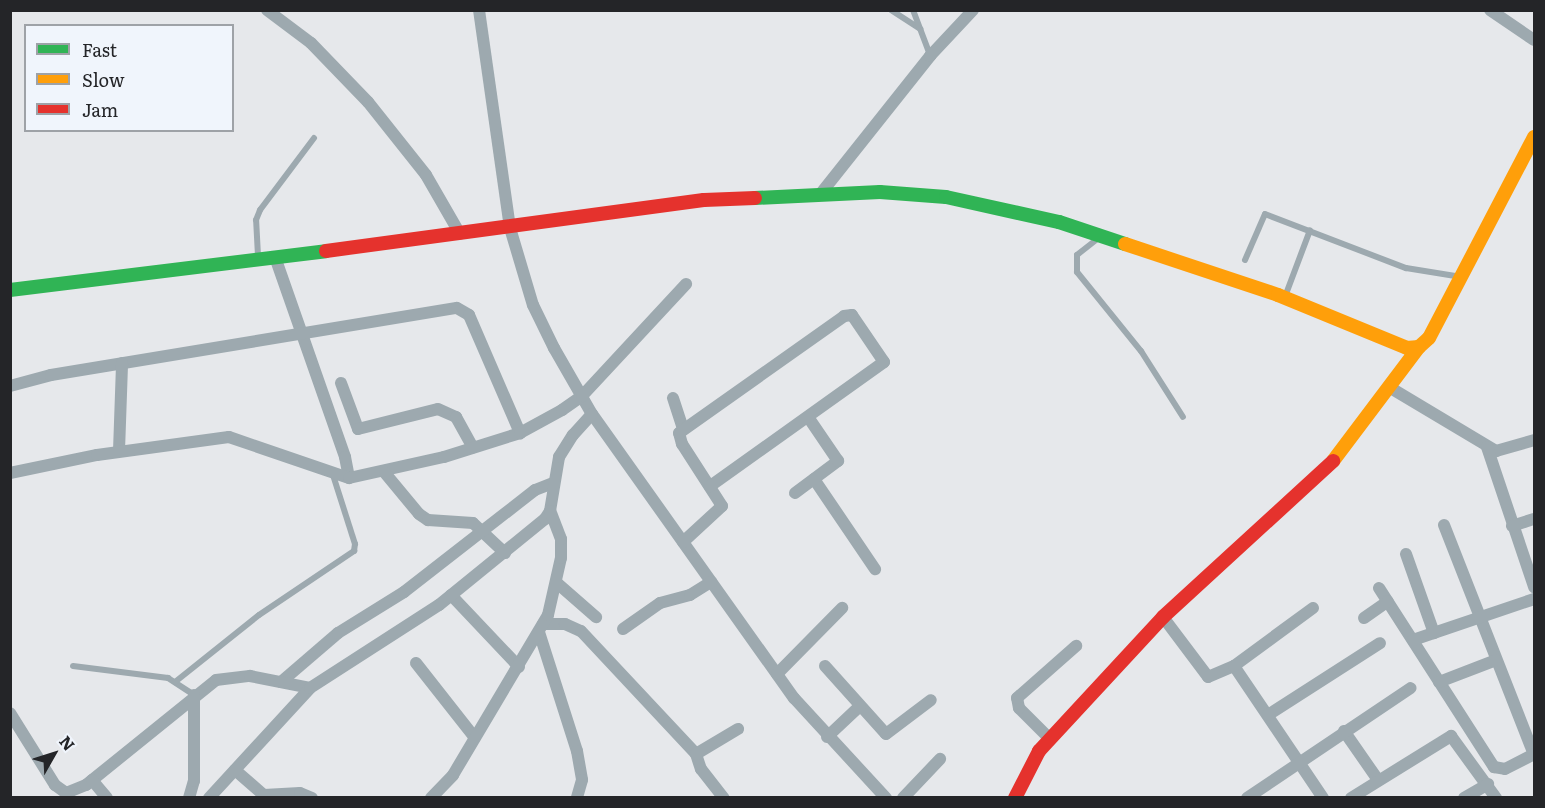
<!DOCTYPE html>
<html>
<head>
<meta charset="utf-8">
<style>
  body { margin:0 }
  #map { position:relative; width:1545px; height:808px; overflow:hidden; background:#e6e8eb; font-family:Literata,serif }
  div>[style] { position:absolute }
  .lane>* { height:6px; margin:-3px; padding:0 3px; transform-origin:3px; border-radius:3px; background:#9da9af }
  .street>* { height:12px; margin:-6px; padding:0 6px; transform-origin:6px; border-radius:6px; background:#9da9af }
  .fast>* { height:14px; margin:-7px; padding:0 7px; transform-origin:7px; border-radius:7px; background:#30b455 }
  .slow>* { height:14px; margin:-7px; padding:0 7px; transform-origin:7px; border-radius:7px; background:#ff9f0a }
  .jam>* { height:14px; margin:-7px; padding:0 7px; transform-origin:7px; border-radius:7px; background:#e5322d }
  span { translate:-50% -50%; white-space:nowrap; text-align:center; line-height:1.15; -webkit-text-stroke:4.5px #f0f5fc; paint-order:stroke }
  .frame { position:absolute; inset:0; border:12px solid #242528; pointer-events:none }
  .legend { position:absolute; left:24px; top:24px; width:210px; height:108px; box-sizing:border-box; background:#f0f5fc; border:2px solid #9ea2a7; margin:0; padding:8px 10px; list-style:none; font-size:18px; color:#242528 }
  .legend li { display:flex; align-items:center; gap:12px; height:30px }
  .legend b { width:30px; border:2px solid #9ea2a7 }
  .north { position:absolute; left:24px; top:724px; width:60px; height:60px; -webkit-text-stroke:4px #f0f5fc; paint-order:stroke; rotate:51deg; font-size:16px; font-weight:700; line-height:24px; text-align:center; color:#242528 }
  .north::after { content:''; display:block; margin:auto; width:21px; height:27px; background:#242528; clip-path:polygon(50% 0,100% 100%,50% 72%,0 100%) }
</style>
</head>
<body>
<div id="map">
  <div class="lane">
    <i style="left:891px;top:10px;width:35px;rotate:33deg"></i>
    <i style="left:913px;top:10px;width:48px;rotate:69.3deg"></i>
    <i style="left:1096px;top:240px;width:24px;rotate:142deg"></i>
    <i style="left:1077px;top:255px;width:17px;rotate:90deg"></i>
    <i style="left:1077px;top:272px;width:102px;rotate:51deg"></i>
    <i style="left:1141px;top:351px;width:78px;rotate:57.5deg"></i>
    <i style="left:258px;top:256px;width:36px;rotate:-93deg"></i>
    <i style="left:256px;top:220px;width:11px;rotate:-68deg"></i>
    <i style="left:260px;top:210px;width:90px;rotate:-53.1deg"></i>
    <i style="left:1245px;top:260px;width:50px;rotate:-66.5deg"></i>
    <i style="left:1265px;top:214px;width:151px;rotate:21deg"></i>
    <i style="left:1406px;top:268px;width:50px;rotate:9.3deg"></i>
    <i style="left:1286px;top:294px;width:68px;rotate:-69.4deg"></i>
    <i style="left:73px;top:666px;width:96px;rotate:7.2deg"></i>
    <i style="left:168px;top:678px;width:31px;rotate:33deg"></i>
    <i style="left:175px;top:682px;width:107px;rotate:-38.6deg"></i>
    <i style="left:259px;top:615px;width:115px;rotate:-34deg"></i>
    <i style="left:354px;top:551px;width:7px;rotate:-82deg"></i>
    <i style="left:355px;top:544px;width:72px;rotate:-107.7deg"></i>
  </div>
  <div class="street">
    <i style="left:267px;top:10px;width:55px;rotate:36.9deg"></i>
    <i style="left:311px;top:43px;width:82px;rotate:46deg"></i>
    <i style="left:368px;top:102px;width:93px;rotate:51.5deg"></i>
    <i style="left:426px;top:175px;width:68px;rotate:60deg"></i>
    <i style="left:479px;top:10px;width:220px;rotate:81.9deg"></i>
    <i style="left:510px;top:228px;width:80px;rotate:73.4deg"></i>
    <i style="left:533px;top:305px;width:48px;rotate:64deg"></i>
    <i style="left:554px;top:348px;width:76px;rotate:60.1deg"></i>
    <i style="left:592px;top:414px;width:349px;rotate:54.6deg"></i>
    <i style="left:794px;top:698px;width:136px;rotate:47.4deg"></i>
    <i style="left:1490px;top:10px;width:53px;rotate:34.3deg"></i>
    <i style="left:822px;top:192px;width:174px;rotate:-51.5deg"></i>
    <i style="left:930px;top:56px;width:63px;rotate:-46.9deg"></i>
    <i style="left:275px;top:257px;width:212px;rotate:70.7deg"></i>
    <i style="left:345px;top:457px;width:21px;rotate:79deg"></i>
    <i style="left:341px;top:383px;width:49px;rotate:69.7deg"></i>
    <i style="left:358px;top:429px;width:82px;rotate:-14deg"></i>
    <i style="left:438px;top:409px;width:20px;rotate:24deg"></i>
    <i style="left:456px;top:417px;width:35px;rotate:61deg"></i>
    <i style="left:10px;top:386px;width:42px;rotate:-15deg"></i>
    <i style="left:51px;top:375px;width:411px;rotate:-9.4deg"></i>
    <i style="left:457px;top:308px;width:14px;rotate:30deg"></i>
    <i style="left:469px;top:315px;width:129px;rotate:66.6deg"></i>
    <i style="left:1389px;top:387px;width:125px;rotate:30.9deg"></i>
    <i style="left:1496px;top:451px;width:40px;rotate:-16deg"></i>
    <i style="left:673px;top:398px;width:32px;rotate:72deg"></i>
    <i style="left:1487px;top:447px;width:148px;rotate:71.4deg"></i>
    <i style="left:119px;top:451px;width:88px;rotate:-88deg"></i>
    <i style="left:10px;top:473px;width:89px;rotate:-11.7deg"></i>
    <i style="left:97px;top:455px;width:133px;rotate:-7.8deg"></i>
    <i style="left:229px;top:437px;width:127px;rotate:18.9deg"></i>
    <i style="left:349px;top:478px;width:97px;rotate:-12.5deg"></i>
    <i style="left:444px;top:457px;width:80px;rotate:-17.5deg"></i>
    <i style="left:520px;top:433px;width:48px;rotate:-28.7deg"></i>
    <i style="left:562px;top:410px;width:24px;rotate:-35deg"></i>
    <i style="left:582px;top:396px;width:153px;rotate:-47.1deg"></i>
    <i style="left:385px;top:473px;width:53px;rotate:50.3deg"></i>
    <i style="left:419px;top:514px;width:11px;rotate:34deg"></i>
    <i style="left:428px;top:520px;width:45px;rotate:3.8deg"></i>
    <i style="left:473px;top:523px;width:44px;rotate:43.2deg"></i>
    <i style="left:814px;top:479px;width:109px;rotate:55.9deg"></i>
    <i style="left:795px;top:493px;width:54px;rotate:-36.7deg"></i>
    <i style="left:838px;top:461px;width:53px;rotate:-124.3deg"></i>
    <i style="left:1444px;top:525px;width:247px;rotate:68.6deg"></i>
    <i style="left:1512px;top:526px;width:23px;rotate:-18deg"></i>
    <i style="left:683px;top:542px;width:53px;rotate:-42.7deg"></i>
    <i style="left:722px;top:506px;width:74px;rotate:-122.8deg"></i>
    <i style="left:682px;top:444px;width:11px;rotate:-105deg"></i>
    <i style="left:679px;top:433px;width:202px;rotate:-35.3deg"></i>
    <i style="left:844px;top:316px;width:8px;rotate:-7deg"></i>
    <i style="left:852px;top:315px;width:57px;rotate:55.8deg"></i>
    <i style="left:884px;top:362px;width:214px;rotate:144.5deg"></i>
    <i style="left:1406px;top:554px;width:84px;rotate:70.5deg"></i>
    <i style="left:557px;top:583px;width:52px;rotate:41.1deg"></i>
    <i style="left:1379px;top:588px;width:213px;rotate:57.3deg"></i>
    <i style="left:1494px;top:767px;width:11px;rotate:10deg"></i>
    <i style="left:1505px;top:769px;width:33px;rotate:-27deg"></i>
    <i style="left:451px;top:595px;width:99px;rotate:46.6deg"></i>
    <i style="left:1163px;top:617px;width:75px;rotate:53.1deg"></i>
    <i style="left:1208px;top:677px;width:28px;rotate:-23deg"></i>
    <i style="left:1234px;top:666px;width:159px;rotate:56deg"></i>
    <i style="left:1364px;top:618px;width:29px;rotate:-35deg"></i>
    <i style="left:543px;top:624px;width:22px"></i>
    <i style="left:565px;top:624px;width:17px;rotate:24deg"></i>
    <i style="left:581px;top:631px;width:168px;rotate:46.9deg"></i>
    <i style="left:696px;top:754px;width:16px;rotate:72deg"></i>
    <i style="left:701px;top:769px;width:37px;rotate:52deg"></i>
    <i style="left:623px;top:629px;width:45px;rotate:-35.1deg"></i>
    <i style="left:660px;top:603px;width:31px;rotate:-15deg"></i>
    <i style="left:690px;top:595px;width:25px;rotate:-32deg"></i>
    <i style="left:539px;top:632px;width:125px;rotate:72.3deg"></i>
    <i style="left:577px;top:751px;width:29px;rotate:80deg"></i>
    <i style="left:582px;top:780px;width:19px;rotate:106deg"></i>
    <i style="left:1413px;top:640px;width:128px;rotate:-18.7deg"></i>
    <i style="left:416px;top:663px;width:95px;rotate:51.8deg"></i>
    <i style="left:825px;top:666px;width:91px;rotate:48.1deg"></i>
    <i style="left:886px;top:734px;width:56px;rotate:-37.1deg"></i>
    <i style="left:1234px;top:666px;width:98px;rotate:-36.3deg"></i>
    <i style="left:777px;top:674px;width:93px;rotate:-45.4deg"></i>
    <i style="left:281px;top:682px;width:75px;rotate:-40.7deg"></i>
    <i style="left:338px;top:633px;width:78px;rotate:-31.8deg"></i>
    <i style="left:404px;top:592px;width:166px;rotate:-37.9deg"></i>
    <i style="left:535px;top:490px;width:19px;rotate:-21deg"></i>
    <i style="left:1439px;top:682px;width:61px;rotate:-21.1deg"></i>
    <i style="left:10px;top:713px;width:85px;rotate:58deg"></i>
    <i style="left:55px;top:785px;width:14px;rotate:36deg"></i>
    <i style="left:66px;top:793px;width:22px;rotate:-22deg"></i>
    <i style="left:86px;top:785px;width:167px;rotate:-38.9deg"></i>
    <i style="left:216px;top:680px;width:34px;rotate:-7deg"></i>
    <i style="left:250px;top:676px;width:61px;rotate:11.3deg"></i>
    <i style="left:1268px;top:715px;width:133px;rotate:-32.7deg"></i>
    <i style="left:1344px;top:731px;width:60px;rotate:55.2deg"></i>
    <i style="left:827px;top:737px;width:45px;rotate:-43.2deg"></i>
    <i style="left:1050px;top:739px;width:44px;rotate:-135deg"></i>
    <i style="left:1019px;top:708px;width:10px;rotate:-101deg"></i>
    <i style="left:1017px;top:698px;width:79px;rotate:-41.4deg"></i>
    <i style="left:696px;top:754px;width:49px;rotate:-30.8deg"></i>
    <i style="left:235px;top:770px;width:38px;rotate:41deg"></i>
    <i style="left:264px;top:795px;width:36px;rotate:-3deg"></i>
    <i style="left:300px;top:793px;width:13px;rotate:23deg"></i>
    <i style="left:92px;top:780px;width:23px;rotate:50deg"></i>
    <i style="left:189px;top:798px;width:18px;rotate:-74deg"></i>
    <i style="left:194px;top:781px;width:86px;rotate:-90deg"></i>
    <i style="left:209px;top:798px;width:149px;rotate:-47.4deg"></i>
    <i style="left:310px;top:688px;width:153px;rotate:-32.8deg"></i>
    <i style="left:439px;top:605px;width:136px;rotate:-39.1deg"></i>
    <i style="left:545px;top:519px;width:9px;rotate:-58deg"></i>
    <i style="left:550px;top:511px;width:55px;rotate:-80.5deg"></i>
    <i style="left:559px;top:457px;width:26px;rotate:-58deg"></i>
    <i style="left:573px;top:435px;width:28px;rotate:-48deg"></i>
    <i style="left:431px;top:798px;width:32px;rotate:-46deg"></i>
    <i style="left:453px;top:775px;width:186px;rotate:-59.3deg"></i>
    <i style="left:548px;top:615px;width:58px;rotate:-77.2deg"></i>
    <i style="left:561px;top:558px;width:19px;rotate:-90deg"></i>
    <i style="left:561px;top:539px;width:30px;rotate:-111deg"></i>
    <i style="left:903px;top:798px;width:54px;rotate:-46.5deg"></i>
    <i style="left:1247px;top:798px;width:197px;rotate:-33.9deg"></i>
    <i style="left:1351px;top:798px;width:118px;rotate:-31.8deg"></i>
    <i style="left:1451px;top:736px;width:77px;rotate:54deg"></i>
    <i style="left:1464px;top:798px;width:28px;rotate:-30deg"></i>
  </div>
  <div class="fast">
    <i style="left:755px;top:198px;width:125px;rotate:-2.7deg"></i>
    <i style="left:880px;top:192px;width:66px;rotate:4.3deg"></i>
    <i style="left:946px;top:197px;width:116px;rotate:12.5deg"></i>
    <i style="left:1059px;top:222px;width:70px;rotate:18.4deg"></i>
    <i style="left:10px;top:290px;width:318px;rotate:-7deg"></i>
  </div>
  <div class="slow">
    <i style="left:1125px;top:244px;width:161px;rotate:18.4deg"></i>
    <i style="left:1278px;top:295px;width:139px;rotate:22.3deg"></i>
    <i style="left:1407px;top:348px;width:12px;rotate:-5deg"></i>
    <i style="left:1419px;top:347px;width:13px;rotate:-42deg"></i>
    <i style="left:1429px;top:338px;width:227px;rotate:-62.4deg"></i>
    <i style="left:1333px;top:461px;width:143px;rotate:-53deg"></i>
  </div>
  <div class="jam">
    <i style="left:326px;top:251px;width:381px;rotate:-7.7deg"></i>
    <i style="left:704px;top:200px;width:51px;rotate:-2.2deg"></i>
    <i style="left:1015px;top:798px;width:53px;rotate:-62.9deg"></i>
    <i style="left:1039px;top:751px;width:183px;rotate:-47.2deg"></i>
    <i style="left:1163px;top:617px;width:231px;rotate:-42.5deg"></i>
  </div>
  <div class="frame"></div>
  <ul class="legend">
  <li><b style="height:8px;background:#30b455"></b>Fast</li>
  <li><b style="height:8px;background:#ff9f0a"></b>Slow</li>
  <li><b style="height:8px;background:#e5322d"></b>Jam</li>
  </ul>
  <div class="north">N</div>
</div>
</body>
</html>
